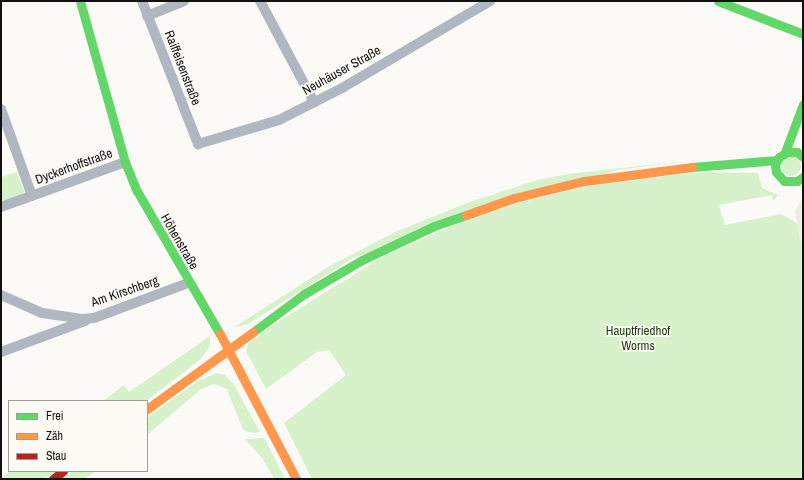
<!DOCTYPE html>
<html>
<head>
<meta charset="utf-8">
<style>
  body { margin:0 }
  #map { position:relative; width:804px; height:480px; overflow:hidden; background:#fbfaf7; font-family:"Archivo Narrow",sans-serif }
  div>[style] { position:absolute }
  .built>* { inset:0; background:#edebe2 }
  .green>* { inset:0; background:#d7f1ca }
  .round { border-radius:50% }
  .street>* { height:10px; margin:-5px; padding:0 5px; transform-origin:5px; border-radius:5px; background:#b1b7c0 }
  .fast>* { height:9px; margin:-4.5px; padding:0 4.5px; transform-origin:4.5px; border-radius:4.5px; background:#63d668 }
  .slow>* { height:9px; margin:-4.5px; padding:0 4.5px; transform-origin:4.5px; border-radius:4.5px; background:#ff974d }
  .jam>* { height:9px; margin:-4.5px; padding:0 4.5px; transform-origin:4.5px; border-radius:4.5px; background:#b3261e }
  span { translate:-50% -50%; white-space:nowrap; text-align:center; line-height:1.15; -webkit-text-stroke:3.5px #fcfbf6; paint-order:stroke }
  .street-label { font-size:13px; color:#11110f }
  .park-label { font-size:13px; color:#1e3d0c }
  .frame { position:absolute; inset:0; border:2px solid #11110f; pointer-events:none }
  .legend { position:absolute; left:8px; top:400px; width:140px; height:72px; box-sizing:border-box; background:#fcfbf6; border:1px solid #9e9d9a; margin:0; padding:5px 7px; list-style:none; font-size:12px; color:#11110f }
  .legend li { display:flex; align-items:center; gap:8px; height:20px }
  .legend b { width:20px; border:1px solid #9e9d9a }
</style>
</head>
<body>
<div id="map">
  <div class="built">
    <i style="clip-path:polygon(803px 198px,803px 251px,795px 211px)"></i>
  </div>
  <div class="green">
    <i class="round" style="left:781px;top:156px;width:20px;height:20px"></i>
    <i style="clip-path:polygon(694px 160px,618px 170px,353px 258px,248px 324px,233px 328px,328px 267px,395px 232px,467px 203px,534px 181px,568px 174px)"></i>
    <i style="clip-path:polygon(17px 172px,24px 191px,22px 196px,1px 203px,1px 177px)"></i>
    <i style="clip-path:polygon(704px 172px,758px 173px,762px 188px,778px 195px,773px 201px,772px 195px,719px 205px,725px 225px,781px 214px,797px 223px,803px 251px,803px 479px,312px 479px,284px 423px,346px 375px,329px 350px,317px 352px,266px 389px,246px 351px,248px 344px,268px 328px,387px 254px,488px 211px,596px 183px)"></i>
    <i style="clip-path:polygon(210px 336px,210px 346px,201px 359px,146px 401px,103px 401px,124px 385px,129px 392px)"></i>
    <i style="clip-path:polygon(216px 373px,225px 375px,233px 383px,260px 432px,252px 433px,243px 430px,227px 389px,214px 384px,201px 389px,147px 435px,147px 418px,198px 381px)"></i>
    <i style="clip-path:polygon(263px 438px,265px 439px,285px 479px,274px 479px,263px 459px,245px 439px)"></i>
    <i style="clip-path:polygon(10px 471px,56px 471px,45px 479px,1px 479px)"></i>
    <i style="clip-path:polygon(73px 471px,96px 471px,84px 479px,62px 479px)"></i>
  </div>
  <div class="street">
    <i style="left:142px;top:1px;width:154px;rotate:68.6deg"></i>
    <i style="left:198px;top:144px;width:84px;rotate:-16.5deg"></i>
    <i style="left:279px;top:120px;width:71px;rotate:-26.9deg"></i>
    <i style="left:342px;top:88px;width:172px;rotate:-30.4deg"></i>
    <i style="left:260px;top:1px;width:115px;rotate:61.9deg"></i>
    <i style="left:147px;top:16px;width:40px;rotate:-22deg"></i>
    <i style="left:1px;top:109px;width:92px;rotate:70.4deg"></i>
    <i style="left:1px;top:207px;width:132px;rotate:-19.9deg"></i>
    <i style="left:1px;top:295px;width:45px;rotate:23.7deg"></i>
    <i style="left:42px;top:313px;width:40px;rotate:8.5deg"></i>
    <i style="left:82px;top:319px;width:12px;rotate:-5deg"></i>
    <i style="left:94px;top:318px;width:100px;rotate:-20.4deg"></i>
    <i style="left:1px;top:352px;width:90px;rotate:-20.3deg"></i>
  </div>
  <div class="fast">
    <i style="left:80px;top:1px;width:167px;rotate:74.4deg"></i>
    <i style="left:125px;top:162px;width:31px;rotate:68deg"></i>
    <i style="left:137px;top:191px;width:165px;rotate:59.9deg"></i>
    <i style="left:718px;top:1px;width:91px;rotate:21.2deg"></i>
    <i style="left:785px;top:152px;width:51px;rotate:-69.4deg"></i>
    <i style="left:803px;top:157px;width:8px;rotate:-140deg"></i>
    <i style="left:797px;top:152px;width:10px;rotate:180deg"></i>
    <i style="left:787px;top:152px;width:9px;rotate:148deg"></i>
    <i style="left:779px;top:157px;width:9px;rotate:117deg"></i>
    <i style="left:775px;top:165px;width:7px;rotate:82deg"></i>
    <i style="left:776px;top:172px;width:12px;rotate:48deg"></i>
    <i style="left:784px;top:181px;width:13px"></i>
    <i style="left:797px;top:181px;width:7px;rotate:-34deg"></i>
    <i style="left:692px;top:167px;width:85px;rotate:-4.7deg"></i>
    <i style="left:253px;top:332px;width:64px;rotate:-36.7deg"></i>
    <i style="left:304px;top:294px;width:67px;rotate:-30.4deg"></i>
    <i style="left:362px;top:260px;width:80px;rotate:-25.3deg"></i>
    <i style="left:434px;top:226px;width:34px;rotate:-19deg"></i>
  </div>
  <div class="slow">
    <i style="left:466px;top:215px;width:51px;rotate:-19.5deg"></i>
    <i style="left:514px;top:198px;width:72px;rotate:-13.7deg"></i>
    <i style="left:584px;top:181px;width:109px;rotate:-7.4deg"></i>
    <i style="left:220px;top:334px;width:164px;rotate:62.3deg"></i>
    <i style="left:147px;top:409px;width:131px;rotate:-36deg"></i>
  </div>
  <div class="jam">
    <i style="left:53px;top:479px;width:13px;rotate:-39deg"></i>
  </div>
  <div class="street-label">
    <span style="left:182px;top:68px;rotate:69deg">Raiffeisenstraße</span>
    <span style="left:342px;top:71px;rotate:-29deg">Neuhäuser Straße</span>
    <span style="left:74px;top:167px;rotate:-20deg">Dyckerhoffstraße</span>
    <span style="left:179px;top:242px;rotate:60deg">Höhenstraße</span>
    <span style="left:125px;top:292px;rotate:-19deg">Am Kirschberg</span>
  </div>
  <div class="park-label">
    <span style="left:638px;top:339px">Hauptfriedhof<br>Worms</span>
  </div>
  <div class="frame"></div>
  <ul class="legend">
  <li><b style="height:5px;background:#63d668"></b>Frei</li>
  <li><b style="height:5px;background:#ff974d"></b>Zäh</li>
  <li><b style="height:5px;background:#b3261e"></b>Stau</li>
  </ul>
</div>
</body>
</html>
